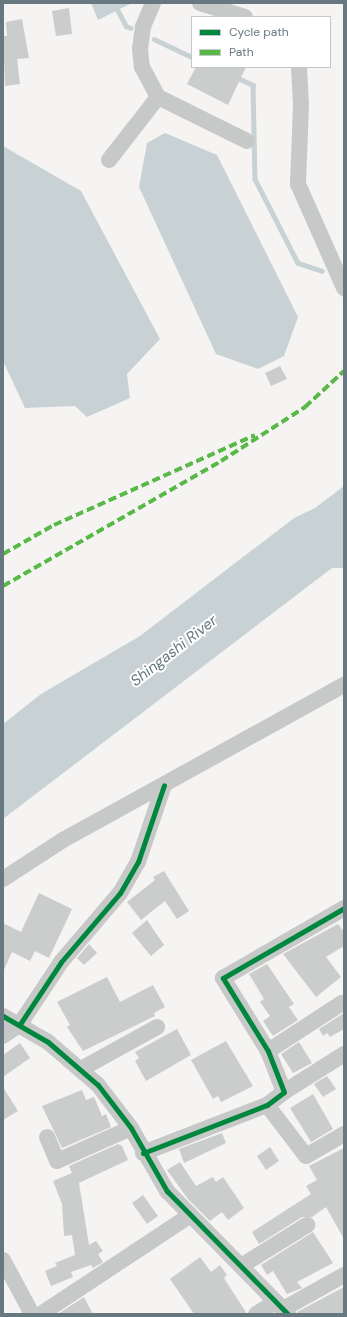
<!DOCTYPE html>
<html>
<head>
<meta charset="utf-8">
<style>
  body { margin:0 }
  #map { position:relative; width:347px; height:1317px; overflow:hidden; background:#f5f4f3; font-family:"DM Sans",sans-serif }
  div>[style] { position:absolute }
  .water>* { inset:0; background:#c8d1d3 }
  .stream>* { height:4.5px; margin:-2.25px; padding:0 2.25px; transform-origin:2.25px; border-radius:2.25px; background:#c8d1d3 }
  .building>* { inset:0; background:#cbcccc }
  .minor>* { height:16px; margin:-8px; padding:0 8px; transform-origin:8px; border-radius:8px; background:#c7c9c9 }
  .quiet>* { height:4px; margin-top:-2px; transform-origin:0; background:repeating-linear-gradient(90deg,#58b947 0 8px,transparent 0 12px) }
  .cycleway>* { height:5px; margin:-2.5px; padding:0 2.5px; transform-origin:2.5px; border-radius:2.5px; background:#00873e }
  span { translate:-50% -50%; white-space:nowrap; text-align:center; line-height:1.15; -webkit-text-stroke:4px #fff; paint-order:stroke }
  .water-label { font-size:15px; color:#63797e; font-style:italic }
  .frame { position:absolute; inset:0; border:4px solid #677881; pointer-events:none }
  .legend { position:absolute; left:191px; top:16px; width:140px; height:52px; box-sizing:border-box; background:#fff; border:1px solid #c2c9cd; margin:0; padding:5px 7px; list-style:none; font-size:12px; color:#677881 }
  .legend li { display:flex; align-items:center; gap:8px; height:20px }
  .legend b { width:20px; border:1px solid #c2c9cd }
</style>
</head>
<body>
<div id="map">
  <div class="water">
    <i style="clip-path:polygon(91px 3px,132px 3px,98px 20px)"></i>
    <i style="clip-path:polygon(165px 133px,217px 155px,298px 317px,284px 356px,258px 369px,216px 354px,139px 187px,147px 143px)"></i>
    <i style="clip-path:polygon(3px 146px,81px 191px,160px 339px,127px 374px,130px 398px,87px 417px,75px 406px,25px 408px,3px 361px)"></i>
    <i style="clip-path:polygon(344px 486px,344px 568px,332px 568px,3px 819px,3px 724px,41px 694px,140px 636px,294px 518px,315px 508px)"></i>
  </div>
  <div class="stream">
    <i style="left:114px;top:3px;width:26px;rotate:62deg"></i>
    <i style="left:126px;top:26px;width:5px;rotate:22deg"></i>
    <i style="left:154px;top:39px;width:42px;rotate:25.3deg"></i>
    <i style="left:236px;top:77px;width:19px;rotate:25deg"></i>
    <i style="left:253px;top:85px;width:94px;rotate:88.8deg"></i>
    <i style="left:255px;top:179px;width:94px;rotate:62.9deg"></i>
    <i style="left:298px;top:263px;width:25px;rotate:18deg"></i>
  </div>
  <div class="building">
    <i style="clip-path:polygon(69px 8px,72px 34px,56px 36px,52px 11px)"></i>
    <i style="clip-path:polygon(22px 19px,29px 58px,17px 59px,20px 84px,5px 86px,3px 36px,7px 36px,6px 22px)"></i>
    <i style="clip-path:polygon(196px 67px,246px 67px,228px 105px,187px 84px)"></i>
    <i style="clip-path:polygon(280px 366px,287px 379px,271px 386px,265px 373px)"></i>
    <i style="clip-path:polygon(164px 871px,189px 911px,177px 919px,165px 901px,141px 920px,127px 902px,155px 880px,153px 877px)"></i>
    <i style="clip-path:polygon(39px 893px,72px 909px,49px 958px,35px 951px,30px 961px,12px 952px,3px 972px,3px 923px,21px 932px)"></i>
    <i style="clip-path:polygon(147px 920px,164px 945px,151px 956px,132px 933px)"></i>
    <i style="clip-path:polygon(338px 924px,344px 932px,344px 946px,326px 957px,341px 977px,316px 997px,283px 954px)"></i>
    <i style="clip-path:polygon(89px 944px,97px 953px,84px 965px,77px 958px)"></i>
    <i style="clip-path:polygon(267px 964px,294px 1004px,289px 1007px,298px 1020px,273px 1036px,263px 1021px,270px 1016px,260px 1002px,264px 999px,249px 974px)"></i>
    <i style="clip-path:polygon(107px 977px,120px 1002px,153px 985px,165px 1007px,154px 1013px,155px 1016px,83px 1051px,67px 1027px,70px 1025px,57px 1002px)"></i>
    <i style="clip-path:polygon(344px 1013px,344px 1029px,330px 1037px,327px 1033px,323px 1036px,319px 1029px)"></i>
    <i style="clip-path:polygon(177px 1029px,191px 1055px,146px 1081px,135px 1061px,139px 1058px,135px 1052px)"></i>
    <i style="clip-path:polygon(226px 1041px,253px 1086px,221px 1102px,218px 1096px,213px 1099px,191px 1060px)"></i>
    <i style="clip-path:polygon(299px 1042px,312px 1063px,293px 1073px,281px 1054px)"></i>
    <i style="clip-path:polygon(20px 1043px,30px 1058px,3px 1077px,3px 1055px)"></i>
    <i style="clip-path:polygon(327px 1076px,336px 1089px,323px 1097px,314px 1084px)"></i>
    <i style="clip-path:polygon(3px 1087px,18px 1111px,3px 1120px)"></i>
    <i style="clip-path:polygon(82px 1090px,86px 1100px,94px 1097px,102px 1116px,106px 1114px,111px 1127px,62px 1148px,42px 1106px)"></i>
    <i style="clip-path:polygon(313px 1094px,333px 1129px,311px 1142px,290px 1108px)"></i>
    <i style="clip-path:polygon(222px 1133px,226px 1143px,184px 1163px,179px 1149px)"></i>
    <i style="clip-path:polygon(118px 1144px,122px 1146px,128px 1160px,79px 1183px,89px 1245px,96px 1241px,103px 1251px,98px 1254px,103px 1262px,93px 1268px,91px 1265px,71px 1272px,73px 1277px,51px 1286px,45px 1271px,57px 1266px,55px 1263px,75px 1255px,72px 1235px,64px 1236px,62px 1204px,53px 1181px,72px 1173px,69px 1166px)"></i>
    <i style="clip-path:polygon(270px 1147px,279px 1161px,266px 1170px,257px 1156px)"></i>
    <i style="clip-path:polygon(344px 1148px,344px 1239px,326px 1207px,312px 1217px,302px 1217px,259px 1244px,252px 1232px,311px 1194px,306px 1186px,317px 1180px,309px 1166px)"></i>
    <i style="clip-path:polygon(180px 1162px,196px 1186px,213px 1177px,216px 1182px,223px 1177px,244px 1208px,228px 1220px,222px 1212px,210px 1221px,188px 1199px,167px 1170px)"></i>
    <i style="clip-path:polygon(143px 1195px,158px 1216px,147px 1224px,132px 1203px)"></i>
    <i style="clip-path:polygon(313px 1232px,333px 1263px,297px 1282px,302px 1288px,287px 1294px,273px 1271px,267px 1275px,261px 1265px)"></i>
    <i style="clip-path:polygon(200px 1257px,211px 1272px,220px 1265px,227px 1275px,224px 1278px,247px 1314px,194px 1314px,170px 1279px)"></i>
    <i style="clip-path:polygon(344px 1287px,344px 1314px,297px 1314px,297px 1312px)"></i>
    <i style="clip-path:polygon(84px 1297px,93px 1314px,58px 1314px)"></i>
  </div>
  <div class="minor">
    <i style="left:153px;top:3px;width:26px;rotate:113deg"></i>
    <i style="left:143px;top:27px;width:22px;rotate:98deg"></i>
    <i style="left:140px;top:49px;width:18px;rotate:84deg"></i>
    <i style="left:142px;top:67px;width:34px;rotate:62deg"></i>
    <i style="left:158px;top:97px;width:99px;rotate:26.3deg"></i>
    <i style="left:200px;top:3px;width:47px;rotate:17.3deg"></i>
    <i style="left:299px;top:67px;width:38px;rotate:87deg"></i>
    <i style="left:301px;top:105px;width:79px;rotate:92.2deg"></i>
    <i style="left:298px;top:184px;width:114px;rotate:66.1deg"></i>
    <i style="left:109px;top:160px;width:80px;rotate:-52.1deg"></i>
    <i style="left:3px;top:879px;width:72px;rotate:-33deg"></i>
    <i style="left:63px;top:840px;width:321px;rotate:-28.9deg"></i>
    <i style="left:3px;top:1016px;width:52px;rotate:30deg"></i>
    <i style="left:48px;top:1042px;width:66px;rotate:40.7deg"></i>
    <i style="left:98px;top:1085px;width:54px;rotate:52.5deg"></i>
    <i style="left:131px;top:1128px;width:73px;rotate:60.3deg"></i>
    <i style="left:167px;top:1191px;width:173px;rotate:45.5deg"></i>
    <i style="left:3px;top:1036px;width:21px;rotate:-35deg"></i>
    <i style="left:20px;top:1024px;width:74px;rotate:-56.5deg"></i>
    <i style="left:61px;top:962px;width:91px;rotate:-49.5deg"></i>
    <i style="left:120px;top:893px;width:36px;rotate:-60deg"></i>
    <i style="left:138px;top:862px;width:81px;rotate:-71.3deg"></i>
    <i style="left:268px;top:1051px;width:88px;rotate:-33deg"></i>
    <i style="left:81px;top:1069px;width:87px;rotate:-28.9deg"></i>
    <i style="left:284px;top:1092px;width:71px;rotate:-32.3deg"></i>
    <i style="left:267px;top:1105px;width:64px;rotate:52.6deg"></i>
    <i style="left:306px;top:1156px;width:44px;rotate:-30.1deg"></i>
    <i style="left:47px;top:1137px;width:26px;rotate:67deg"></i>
    <i style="left:57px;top:1161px;width:81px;rotate:-24deg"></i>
    <i style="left:143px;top:1153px;width:133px;rotate:-21.2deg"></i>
    <i style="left:267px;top:1105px;width:21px;rotate:-37deg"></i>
    <i style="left:284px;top:1092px;width:44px;rotate:-111.3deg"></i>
    <i style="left:268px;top:1051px;width:86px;rotate:-121.7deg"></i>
    <i style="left:223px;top:978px;width:140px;rotate:-30deg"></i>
    <i style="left:3px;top:1260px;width:61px;rotate:61.8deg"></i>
    <i style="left:241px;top:1266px;width:78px;rotate:-31.8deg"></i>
    <i style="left:283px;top:1309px;width:70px;rotate:-29.1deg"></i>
    <i style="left:41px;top:1314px;width:178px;rotate:-33.5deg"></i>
    <i style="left:256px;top:1314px;width:23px;rotate:-31deg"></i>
  </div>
  <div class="quiet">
    <i style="left:3px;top:554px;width:59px;rotate:-29.6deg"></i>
    <i style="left:54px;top:525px;width:220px;rotate:-24.1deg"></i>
    <i style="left:3px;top:586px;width:251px;rotate:-29.8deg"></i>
    <i style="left:221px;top:461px;width:100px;rotate:-32.7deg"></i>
    <i style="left:305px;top:407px;width:53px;rotate:-42.7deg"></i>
  </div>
  <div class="cycleway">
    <i style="left:3px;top:1016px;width:52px;rotate:30deg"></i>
    <i style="left:48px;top:1042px;width:66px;rotate:40.7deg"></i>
    <i style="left:98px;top:1085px;width:54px;rotate:52.5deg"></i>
    <i style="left:131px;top:1128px;width:73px;rotate:60.3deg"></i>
    <i style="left:167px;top:1191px;width:173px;rotate:45.5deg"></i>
    <i style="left:20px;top:1024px;width:74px;rotate:-56.5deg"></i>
    <i style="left:61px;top:962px;width:91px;rotate:-49.5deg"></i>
    <i style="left:120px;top:893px;width:36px;rotate:-60deg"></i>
    <i style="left:138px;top:862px;width:81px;rotate:-71.3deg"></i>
    <i style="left:143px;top:1153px;width:133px;rotate:-21.2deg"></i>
    <i style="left:267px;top:1105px;width:21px;rotate:-37deg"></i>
    <i style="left:284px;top:1092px;width:44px;rotate:-111.3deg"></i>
    <i style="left:268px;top:1051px;width:86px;rotate:-121.7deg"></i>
    <i style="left:223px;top:978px;width:140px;rotate:-30deg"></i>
  </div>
  <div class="water-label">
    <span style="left:174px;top:651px;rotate:-38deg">Shingashi River</span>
  </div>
  <div class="frame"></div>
  <ul class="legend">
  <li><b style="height:5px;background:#00873e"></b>Cycle path</li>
  <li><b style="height:5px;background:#58b947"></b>Path</li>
  </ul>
</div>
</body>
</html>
